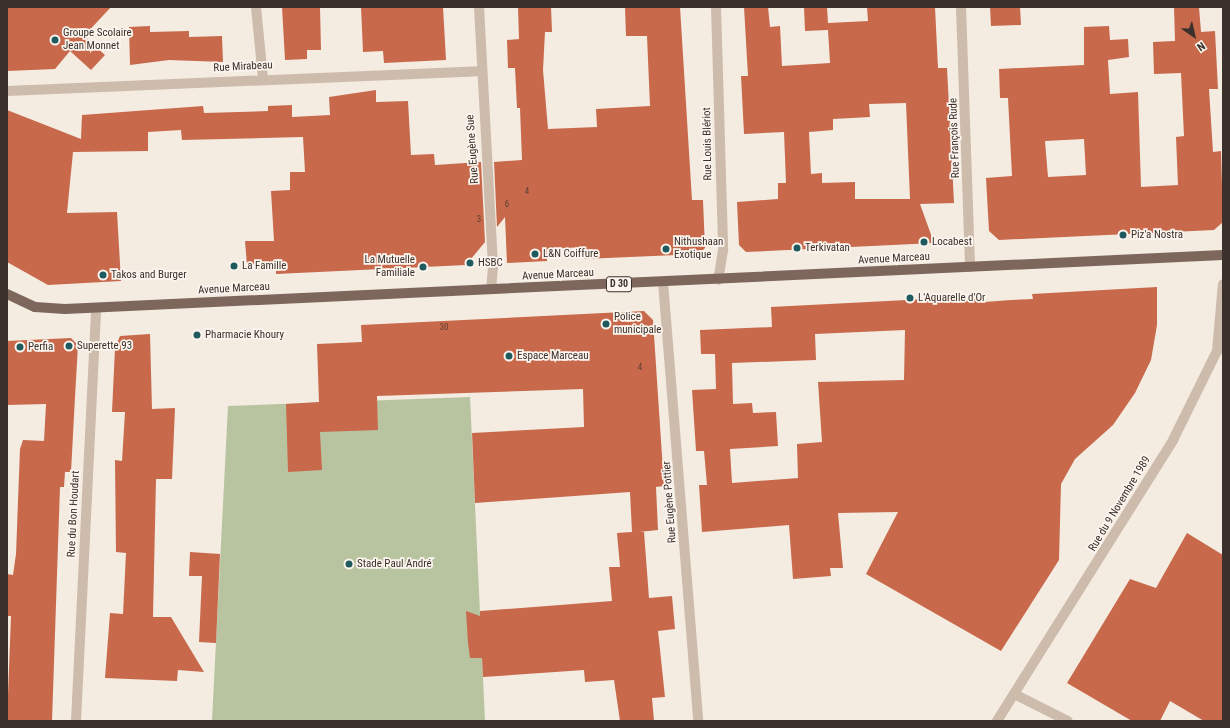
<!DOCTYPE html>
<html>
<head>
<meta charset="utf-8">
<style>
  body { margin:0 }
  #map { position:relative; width:1230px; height:728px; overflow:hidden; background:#f4ebe1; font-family:"Roboto Condensed",sans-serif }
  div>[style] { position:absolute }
  .green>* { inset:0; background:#b8c4a0 }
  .building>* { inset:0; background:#c8694b }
  .minor>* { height:10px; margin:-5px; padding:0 5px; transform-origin:5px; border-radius:5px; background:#cdbbac }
  .major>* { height:10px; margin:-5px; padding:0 5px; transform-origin:5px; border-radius:5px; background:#7d675c }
  .dots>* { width:11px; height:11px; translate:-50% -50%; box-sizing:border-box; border:2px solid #fbf5ee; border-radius:50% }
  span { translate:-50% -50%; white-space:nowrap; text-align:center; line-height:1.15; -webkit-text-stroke:3.5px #fbf5ee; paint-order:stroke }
  .number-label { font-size:9px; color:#5e3e33 }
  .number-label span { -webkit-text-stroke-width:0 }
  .shield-label span { padding:1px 3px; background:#fbf5ee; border:1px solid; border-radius:3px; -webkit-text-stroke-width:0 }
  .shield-label { font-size:10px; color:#3b302b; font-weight:700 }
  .poi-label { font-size:11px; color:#3b302b }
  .left { translate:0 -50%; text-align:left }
  .right { translate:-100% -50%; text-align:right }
  .street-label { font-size:11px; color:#3b302b }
  .frame { position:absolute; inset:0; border:8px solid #3b302b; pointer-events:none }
  .north { position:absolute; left:1174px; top:16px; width:40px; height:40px; -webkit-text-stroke:3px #fbf5ee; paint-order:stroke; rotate:146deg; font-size:11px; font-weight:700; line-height:16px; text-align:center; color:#3b302b }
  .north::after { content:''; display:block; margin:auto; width:14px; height:18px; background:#3b302b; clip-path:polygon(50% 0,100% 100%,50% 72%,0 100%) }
</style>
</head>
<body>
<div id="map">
  <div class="green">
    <i style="clip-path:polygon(470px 397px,485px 721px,212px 721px,228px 406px)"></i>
  </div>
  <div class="building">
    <i style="clip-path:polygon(7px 7px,111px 7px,84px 36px,105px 55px,91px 70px,70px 51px,55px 69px,7px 71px)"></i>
    <i style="clip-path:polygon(282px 7px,320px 7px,321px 50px,307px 50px,307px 59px,285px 60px)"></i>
    <i style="clip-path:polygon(361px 7px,443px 7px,446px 60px,384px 63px,383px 51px,363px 52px)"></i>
    <i style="clip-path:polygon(518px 7px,551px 7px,552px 32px,545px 32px,543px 70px,548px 129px,597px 127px,596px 109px,650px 106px,647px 36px,626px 36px,625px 7px,680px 7px,692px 200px,703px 200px,705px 248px,699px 254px,584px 259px,584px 247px,547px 249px,547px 261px,507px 263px,505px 217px,497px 227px,494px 162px,522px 160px,520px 108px,517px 108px,515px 68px,508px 68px,507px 40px,519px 39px)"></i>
    <i style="clip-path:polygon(evenodd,744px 7px,768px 7px,770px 27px,780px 26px,782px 66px,830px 63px,828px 30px,805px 31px,804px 7px,827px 7px,828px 23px,868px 21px,867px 7px,935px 7px,938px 68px,947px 68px,954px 203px,920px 204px,934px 243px,746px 252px,739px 245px,737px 202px,778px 199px,778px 183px,786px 183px,784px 132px,744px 134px,741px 76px,748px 76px,744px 7px,906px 103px,910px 199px,855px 199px,855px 182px,822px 183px,822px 173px,811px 174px,809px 132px,833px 130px,833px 119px,870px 117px,869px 104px,906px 103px)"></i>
    <i style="clip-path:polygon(990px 7px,1020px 7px,1021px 25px,991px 26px)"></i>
    <i style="clip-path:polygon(evenodd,1174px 7px,1199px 7px,1201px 32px,1215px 31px,1218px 89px,1209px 89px,1213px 152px,1221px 151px,1223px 222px,1214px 230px,999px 240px,989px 231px,986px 178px,1012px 176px,1008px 98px,1000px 98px,999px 69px,1084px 65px,1084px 27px,1109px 26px,1110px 40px,1128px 39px,1129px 57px,1108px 60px,1110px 94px,1138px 92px,1141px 187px,1178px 185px,1176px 137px,1184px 136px,1181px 73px,1154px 74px,1153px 42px,1175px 41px,1174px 7px,1084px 139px,1086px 175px,1048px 177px,1045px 141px,1084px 139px)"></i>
    <i style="clip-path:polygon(150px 26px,150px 32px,189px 31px,189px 37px,222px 36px,223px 62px,169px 60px,130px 65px,129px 27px)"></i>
    <i style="clip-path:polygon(376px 90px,376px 102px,408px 101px,411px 155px,434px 154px,435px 165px,481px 162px,485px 242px,466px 265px,276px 274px,276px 268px,255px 269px,255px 264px,247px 265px,245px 241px,274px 241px,271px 191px,290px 190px,290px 172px,305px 172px,303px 137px,182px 140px,181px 130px,148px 132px,148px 151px,73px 152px,67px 213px,117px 212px,121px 281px,48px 285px,7px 262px,7px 110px,81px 139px,82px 115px,203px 106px,204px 113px,268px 111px,268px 106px,292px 105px,292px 117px,330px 115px,329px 97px)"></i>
    <i style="clip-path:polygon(evenodd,1157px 287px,1157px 325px,1151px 360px,1135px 393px,1113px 425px,1075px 459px,1061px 484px,1059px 560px,1001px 651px,866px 574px,898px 512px,838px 513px,843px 568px,830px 568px,831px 576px,793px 579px,789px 525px,702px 532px,699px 485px,707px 485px,704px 451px,696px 451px,692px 390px,716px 389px,715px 354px,701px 354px,700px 330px,772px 327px,771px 307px,984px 296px,984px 302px,1011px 300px,1033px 299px,1032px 294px,1157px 287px,905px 330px,904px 380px,818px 382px,822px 442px,797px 444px,798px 478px,732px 483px,730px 449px,778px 446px,776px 412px,753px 413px,752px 403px,733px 404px,732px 363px,816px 360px,815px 334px,905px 330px)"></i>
    <i style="clip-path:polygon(644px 311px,653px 320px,664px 486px,656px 487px,658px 530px,639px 532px,644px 532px,649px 598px,672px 596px,675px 629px,658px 631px,665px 697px,652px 698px,654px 721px,620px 721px,614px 680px,585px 682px,584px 670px,483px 677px,482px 658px,470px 658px,468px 643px,466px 611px,480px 616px,480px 611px,612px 601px,609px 567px,620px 567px,617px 533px,632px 532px,630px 492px,475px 503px,472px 433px,584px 427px,583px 389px,377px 396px,378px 430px,320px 432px,322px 470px,288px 472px,286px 404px,319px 402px,317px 344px,362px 342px,361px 325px)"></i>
    <i style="clip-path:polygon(150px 334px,152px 409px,175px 408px,172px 479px,156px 479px,153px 617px,171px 617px,204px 672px,178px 670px,177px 681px,105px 678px,110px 613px,123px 614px,126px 553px,116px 552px,115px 460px,122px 461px,125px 412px,112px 412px,115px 348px,120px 336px)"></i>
    <i style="clip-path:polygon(71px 338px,78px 345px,75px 397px,71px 472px,65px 472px,64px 487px,60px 487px,52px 721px,7px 721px,11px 616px,7px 616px,7px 574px,13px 575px,16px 554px,20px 449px,23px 440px,44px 441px,46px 404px,7px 405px,7px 341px)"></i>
    <i style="clip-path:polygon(1187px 533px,1223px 555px,1223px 721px,1204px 721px,1170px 701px,1160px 721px,1132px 721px,1067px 683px,1130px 579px,1156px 588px)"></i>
    <i style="clip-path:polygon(190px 552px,220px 554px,216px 643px,199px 642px,202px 576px,189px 576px)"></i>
  </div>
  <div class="minor">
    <i style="left:256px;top:7px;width:71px;rotate:84.4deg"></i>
    <i style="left:479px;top:7px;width:260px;rotate:86.9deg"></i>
    <i style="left:493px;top:267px;width:22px;rotate:95deg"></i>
    <i style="left:716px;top:7px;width:243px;rotate:88.3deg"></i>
    <i style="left:723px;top:250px;width:30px;rotate:99deg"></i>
    <i style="left:961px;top:7px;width:260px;rotate:88deg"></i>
    <i style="left:7px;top:91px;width:473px;rotate:-2.4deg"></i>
    <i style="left:663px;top:282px;width:440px;rotate:85.4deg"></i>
    <i style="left:1014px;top:694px;width:60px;rotate:26.6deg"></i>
    <i style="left:76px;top:721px;width:414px;rotate:-87.2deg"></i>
    <i style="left:997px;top:721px;width:332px;rotate:-57.9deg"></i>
    <i style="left:1173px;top:440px;width:99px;rotate:-63.7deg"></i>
    <i style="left:1217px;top:351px;width:67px;rotate:-84.9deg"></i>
  </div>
  <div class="major">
    <i style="left:7px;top:294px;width:31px;rotate:25deg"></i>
    <i style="left:35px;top:307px;width:30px;rotate:4deg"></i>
    <i style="left:65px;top:309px;width:1159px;rotate:-2.67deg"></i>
  </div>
  <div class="dots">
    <i style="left:55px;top:40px;background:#1f5a5e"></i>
    <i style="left:1123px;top:235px;background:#1f5a5e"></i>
    <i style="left:924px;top:242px;background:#1f5a5e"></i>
    <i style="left:797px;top:248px;background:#1f5a5e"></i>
    <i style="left:666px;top:249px;background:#1f5a5e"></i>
    <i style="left:535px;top:254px;background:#1f5a5e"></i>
    <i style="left:470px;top:263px;background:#1f5a5e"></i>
    <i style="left:234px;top:266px;background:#1f5a5e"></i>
    <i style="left:423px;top:267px;background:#1f5a5e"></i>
    <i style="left:103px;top:275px;background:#1f5a5e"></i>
    <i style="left:910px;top:298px;background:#1f5a5e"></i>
    <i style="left:606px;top:324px;background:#1f5a5e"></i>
    <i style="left:197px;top:335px;background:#1f5a5e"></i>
    <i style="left:69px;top:346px;background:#1f5a5e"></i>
    <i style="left:20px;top:347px;background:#1f5a5e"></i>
    <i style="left:509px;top:356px;background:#1f5a5e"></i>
    <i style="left:349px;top:564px;background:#1f5a5e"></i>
  </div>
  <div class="number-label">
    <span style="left:527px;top:191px">4</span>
    <span style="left:507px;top:204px">6</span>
    <span style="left:479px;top:219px">3</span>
    <span style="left:444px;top:327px">30</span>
    <span style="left:640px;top:367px">4</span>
  </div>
  <div class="shield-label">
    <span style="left:619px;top:284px">D 30</span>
  </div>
  <div class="poi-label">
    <span class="left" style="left:63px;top:40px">Groupe Scolaire<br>Jean Monnet</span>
    <span class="left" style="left:1131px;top:235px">Piz'a Nostra</span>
    <span class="left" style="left:932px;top:242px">Locabest</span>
    <span class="left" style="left:674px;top:249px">Nithushaan<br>Exotique</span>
    <span class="left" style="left:805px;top:248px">Terkivatan</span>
    <span class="left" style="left:543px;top:254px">L&amp;N Coiffure</span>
    <span class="right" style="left:415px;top:267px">La Mutuelle<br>Familiale</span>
    <span class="left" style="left:478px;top:263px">HSBC</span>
    <span class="left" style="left:242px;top:266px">La Famille</span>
    <span class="left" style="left:111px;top:275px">Takos and Burger</span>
    <span class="left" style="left:918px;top:298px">L'Aquarelle d'Or</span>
    <span class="left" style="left:614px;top:324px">Police<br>municipale</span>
    <span class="left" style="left:205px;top:335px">Pharmacie Khoury</span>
    <span class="left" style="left:77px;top:346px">Superette 93</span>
    <span class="left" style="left:28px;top:347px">Perfia</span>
    <span class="left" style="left:517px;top:356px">Espace Marceau</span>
    <span class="left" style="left:357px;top:564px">Stade Paul André</span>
  </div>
  <div class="street-label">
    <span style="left:243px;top:67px;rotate:-3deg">Rue Mirabeau</span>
    <span style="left:955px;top:138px;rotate:-92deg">Rue François Rude</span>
    <span style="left:708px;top:144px;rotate:-91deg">Rue Louis Blériot</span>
    <span style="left:473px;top:149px;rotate:-94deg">Rue Eugène Sue</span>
    <span style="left:894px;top:259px;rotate:-3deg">Avenue Marceau</span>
    <span style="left:558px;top:275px;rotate:-3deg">Avenue Marceau</span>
    <span style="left:234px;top:289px;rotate:-3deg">Avenue Marceau</span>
    <span style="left:670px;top:502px;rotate:-94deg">Rue Eugène Pottier</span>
    <span style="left:1120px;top:504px;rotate:-59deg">Rue du 9 Novembre 1989</span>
    <span style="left:74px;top:514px;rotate:-87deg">Rue du Bon Houdart</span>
  </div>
  <div class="frame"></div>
  <div class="north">N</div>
</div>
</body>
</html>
